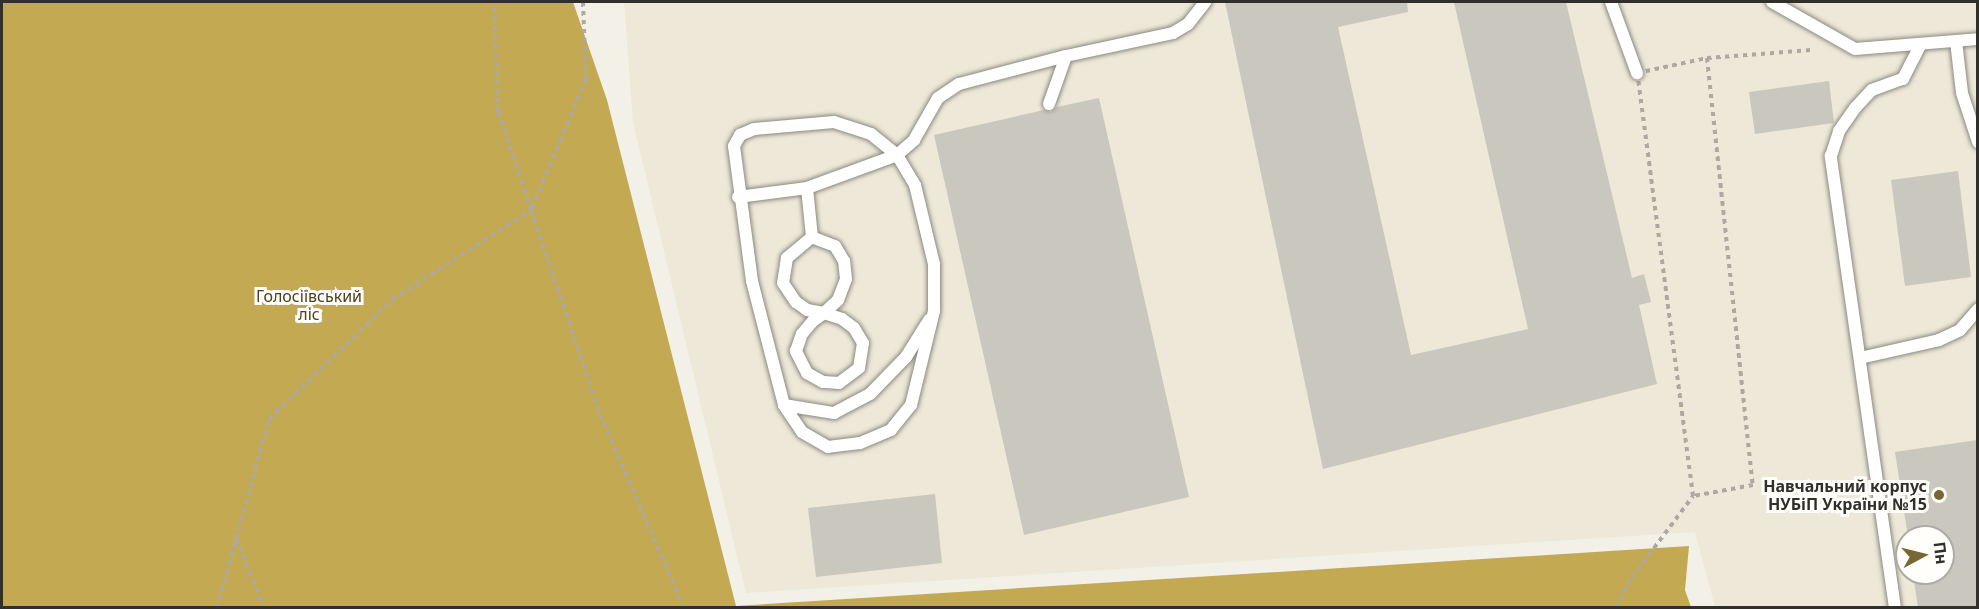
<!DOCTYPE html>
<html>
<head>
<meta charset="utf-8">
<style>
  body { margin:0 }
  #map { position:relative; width:1979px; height:609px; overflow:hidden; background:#f3f0e7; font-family:"Noto Sans",sans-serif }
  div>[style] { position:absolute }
  .built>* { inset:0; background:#ede8d7 }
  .forest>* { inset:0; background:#c2a952 }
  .building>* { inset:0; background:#cac7be }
  .path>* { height:4px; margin-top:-2px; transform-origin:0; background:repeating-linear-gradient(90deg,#aca9a2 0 4.5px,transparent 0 9px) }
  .roads { filter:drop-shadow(0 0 2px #8b8980) drop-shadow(0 0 2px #8b8980) }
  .service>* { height:12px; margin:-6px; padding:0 6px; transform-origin:6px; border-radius:6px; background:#fff }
  .dots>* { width:16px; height:16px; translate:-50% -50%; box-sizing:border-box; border:3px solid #fffefa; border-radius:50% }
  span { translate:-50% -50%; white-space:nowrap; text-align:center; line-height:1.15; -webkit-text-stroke:6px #fffefa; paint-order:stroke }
  .park-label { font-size:16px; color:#4c411c }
  .poi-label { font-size:16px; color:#302f2b; font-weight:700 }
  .right { translate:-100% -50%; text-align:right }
  .frame { position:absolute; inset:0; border:3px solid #302f2b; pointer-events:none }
  .north { position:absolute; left:1895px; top:525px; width:60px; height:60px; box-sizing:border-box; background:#fffefa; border:2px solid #acaba7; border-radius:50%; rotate:83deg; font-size:16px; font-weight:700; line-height:24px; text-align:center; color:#302f2b }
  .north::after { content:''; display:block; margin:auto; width:21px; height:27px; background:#766735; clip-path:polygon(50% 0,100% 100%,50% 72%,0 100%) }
</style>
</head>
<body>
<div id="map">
  <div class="built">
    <i style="clip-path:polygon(evenodd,624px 2px,1977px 2px,1977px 607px,1715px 607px,1695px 532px,746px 593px,633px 122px,624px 2px,1907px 537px,1943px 537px,1943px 573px,1907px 573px,1907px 537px)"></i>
  </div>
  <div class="forest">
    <i style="clip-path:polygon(2px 2px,573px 2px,607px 100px,736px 606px,1689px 546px,1685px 590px,1691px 607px,2px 607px)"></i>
  </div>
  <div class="building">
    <i style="clip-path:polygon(1225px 2px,1407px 2px,1408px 12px,1338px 27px,1411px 355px,1528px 329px,1454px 2px,1566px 2px,1632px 278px,1644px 274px,1651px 302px,1639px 305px,1657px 384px,1323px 469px)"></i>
    <i style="clip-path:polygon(1829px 81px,1834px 123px,1755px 134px,1749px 92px)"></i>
    <i style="clip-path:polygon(1099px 98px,1189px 497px,1024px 535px,934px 135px,1044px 110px,1051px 112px,1057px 107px)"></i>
    <i style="clip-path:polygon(1958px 171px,1971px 277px,1905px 286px,1891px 180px)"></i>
    <i style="clip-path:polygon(1977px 440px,1977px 608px,1918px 608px,1913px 573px,1943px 573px,1943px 537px,1908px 537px,1895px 452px)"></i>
    <i style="clip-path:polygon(935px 494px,942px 563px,816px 577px,808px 508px)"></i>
  </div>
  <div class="path">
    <i style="left:583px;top:2px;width:77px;rotate:87.8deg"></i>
    <i style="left:586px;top:79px;width:142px;rotate:112.8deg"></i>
    <i style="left:531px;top:210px;width:215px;rotate:71.3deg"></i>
    <i style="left:600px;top:414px;width:211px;rotate:66.6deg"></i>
    <i style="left:1707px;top:58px;width:429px;rotate:83.9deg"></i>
    <i style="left:1753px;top:485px;width:61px;rotate:169.6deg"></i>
    <i style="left:1693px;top:496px;width:427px;rotate:-97.5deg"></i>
    <i style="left:1637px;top:73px;width:72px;rotate:-12.1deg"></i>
    <i style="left:1707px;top:58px;width:104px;rotate:-4.4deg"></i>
    <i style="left:236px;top:538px;width:75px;rotate:68.2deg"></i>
    <i style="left:217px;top:608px;width:196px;rotate:-74.6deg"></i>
    <i style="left:269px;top:419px;width:173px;rotate:-44.1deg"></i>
    <i style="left:393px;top:299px;width:164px;rotate:-32.8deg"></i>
    <i style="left:531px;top:210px;width:104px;rotate:-108.4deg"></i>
    <i style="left:498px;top:111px;width:109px;rotate:-92.1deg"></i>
    <i style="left:1617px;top:608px;width:26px;rotate:-67deg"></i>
    <i style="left:1627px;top:584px;width:110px;rotate:-53.1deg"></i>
  </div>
  <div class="roads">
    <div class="service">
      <i style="left:1611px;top:2px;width:76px;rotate:69.9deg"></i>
      <i style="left:1772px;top:2px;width:95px;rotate:29.5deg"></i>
      <i style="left:1855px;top:49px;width:123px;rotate:-4.6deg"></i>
      <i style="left:1956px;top:41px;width:52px;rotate:83.4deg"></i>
      <i style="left:1962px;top:93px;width:52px;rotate:71.9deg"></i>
      <i style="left:1049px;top:104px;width:51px;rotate:-70.5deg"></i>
      <i style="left:1066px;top:56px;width:109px;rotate:-12.1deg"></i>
      <i style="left:1173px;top:33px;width:17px;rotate:-31deg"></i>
      <i style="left:1188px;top:24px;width:28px;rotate:-52deg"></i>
      <i style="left:834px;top:122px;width:39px;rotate:18deg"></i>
      <i style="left:871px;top:134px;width:33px;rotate:39deg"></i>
      <i style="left:897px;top:155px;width:35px;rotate:59deg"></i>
      <i style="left:915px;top:185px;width:81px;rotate:76.5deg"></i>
      <i style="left:934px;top:264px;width:47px;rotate:90deg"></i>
      <i style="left:934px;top:311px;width:97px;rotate:103.7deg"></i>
      <i style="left:911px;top:405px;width:32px;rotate:129deg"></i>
      <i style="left:891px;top:430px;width:34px;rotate:157deg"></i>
      <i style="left:860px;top:443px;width:32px;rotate:173deg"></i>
      <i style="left:828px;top:447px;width:30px;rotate:-150deg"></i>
      <i style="left:802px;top:432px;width:32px;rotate:-124deg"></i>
      <i style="left:784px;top:405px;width:128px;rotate:-104.5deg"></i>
      <i style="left:752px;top:281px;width:136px;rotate:-97.6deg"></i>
      <i style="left:734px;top:146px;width:13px;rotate:-61deg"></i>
      <i style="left:740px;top:135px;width:15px;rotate:-23deg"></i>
      <i style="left:754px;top:129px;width:80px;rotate:-5deg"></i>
      <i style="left:807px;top:188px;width:49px;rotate:84.2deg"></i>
      <i style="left:738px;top:197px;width:70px;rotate:-7.4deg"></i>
      <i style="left:807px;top:188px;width:96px;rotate:-20.1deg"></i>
      <i style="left:897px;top:155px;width:23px;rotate:-41deg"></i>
      <i style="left:914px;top:140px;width:48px;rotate:-60.3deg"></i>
      <i style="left:938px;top:98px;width:25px;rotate:-34deg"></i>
      <i style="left:959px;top:84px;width:111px;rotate:-14.7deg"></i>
      <i style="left:812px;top:237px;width:33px;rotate:140deg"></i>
      <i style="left:787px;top:258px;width:25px;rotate:99deg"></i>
      <i style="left:783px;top:283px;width:23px;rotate:56deg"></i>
      <i style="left:796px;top:302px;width:14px;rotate:36deg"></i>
      <i style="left:807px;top:310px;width:17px;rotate:10deg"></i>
      <i style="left:824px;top:313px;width:19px;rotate:18deg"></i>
      <i style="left:842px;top:319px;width:15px;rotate:37deg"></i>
      <i style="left:854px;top:328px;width:17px;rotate:59deg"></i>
      <i style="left:863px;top:343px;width:25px;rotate:99deg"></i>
      <i style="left:859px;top:368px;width:25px;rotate:143deg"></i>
      <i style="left:839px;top:383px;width:16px;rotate:-176deg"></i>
      <i style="left:823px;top:382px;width:18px;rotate:-151deg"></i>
      <i style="left:807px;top:373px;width:25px;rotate:-117deg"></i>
      <i style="left:796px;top:351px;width:18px;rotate:-71deg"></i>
      <i style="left:802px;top:334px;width:17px;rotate:-50deg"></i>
      <i style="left:813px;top:321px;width:14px;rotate:-36deg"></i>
      <i style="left:824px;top:313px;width:19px;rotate:-43deg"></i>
      <i style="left:838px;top:300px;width:22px;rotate:-69deg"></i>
      <i style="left:846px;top:279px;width:18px;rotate:-96deg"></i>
      <i style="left:844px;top:261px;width:17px;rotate:-121deg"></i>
      <i style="left:835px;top:246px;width:25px;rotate:-159deg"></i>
      <i style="left:1860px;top:358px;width:81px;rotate:-12.8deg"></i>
      <i style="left:1939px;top:340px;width:23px;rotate:-25deg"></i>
      <i style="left:1960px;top:330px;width:28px;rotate:-49deg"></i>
      <i style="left:784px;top:405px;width:51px;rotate:9.1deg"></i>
      <i style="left:834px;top:413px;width:41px;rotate:-27.8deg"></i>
      <i style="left:870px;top:394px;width:52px;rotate:-45.8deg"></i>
      <i style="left:906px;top:357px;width:44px;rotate:-58.1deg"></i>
      <i style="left:1895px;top:608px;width:457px;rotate:-98.1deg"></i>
      <i style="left:1831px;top:156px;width:26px;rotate:-72deg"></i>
      <i style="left:1839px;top:131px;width:29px;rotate:-55deg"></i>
      <i style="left:1856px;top:107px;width:23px;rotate:-47deg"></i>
      <i style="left:1872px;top:90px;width:33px;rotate:-20deg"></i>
      <i style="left:1903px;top:79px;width:39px;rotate:-63deg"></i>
    </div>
  </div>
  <div class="dots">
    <i style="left:1939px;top:495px;background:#766735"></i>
  </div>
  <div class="park-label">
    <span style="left:309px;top:305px">Голосіївський<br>ліс</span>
  </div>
  <div class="poi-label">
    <span class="right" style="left:1927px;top:495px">Навчальний корпус<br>НУБіП України №15</span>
  </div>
  <div class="frame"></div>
  <div class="north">Пн</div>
</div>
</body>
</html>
